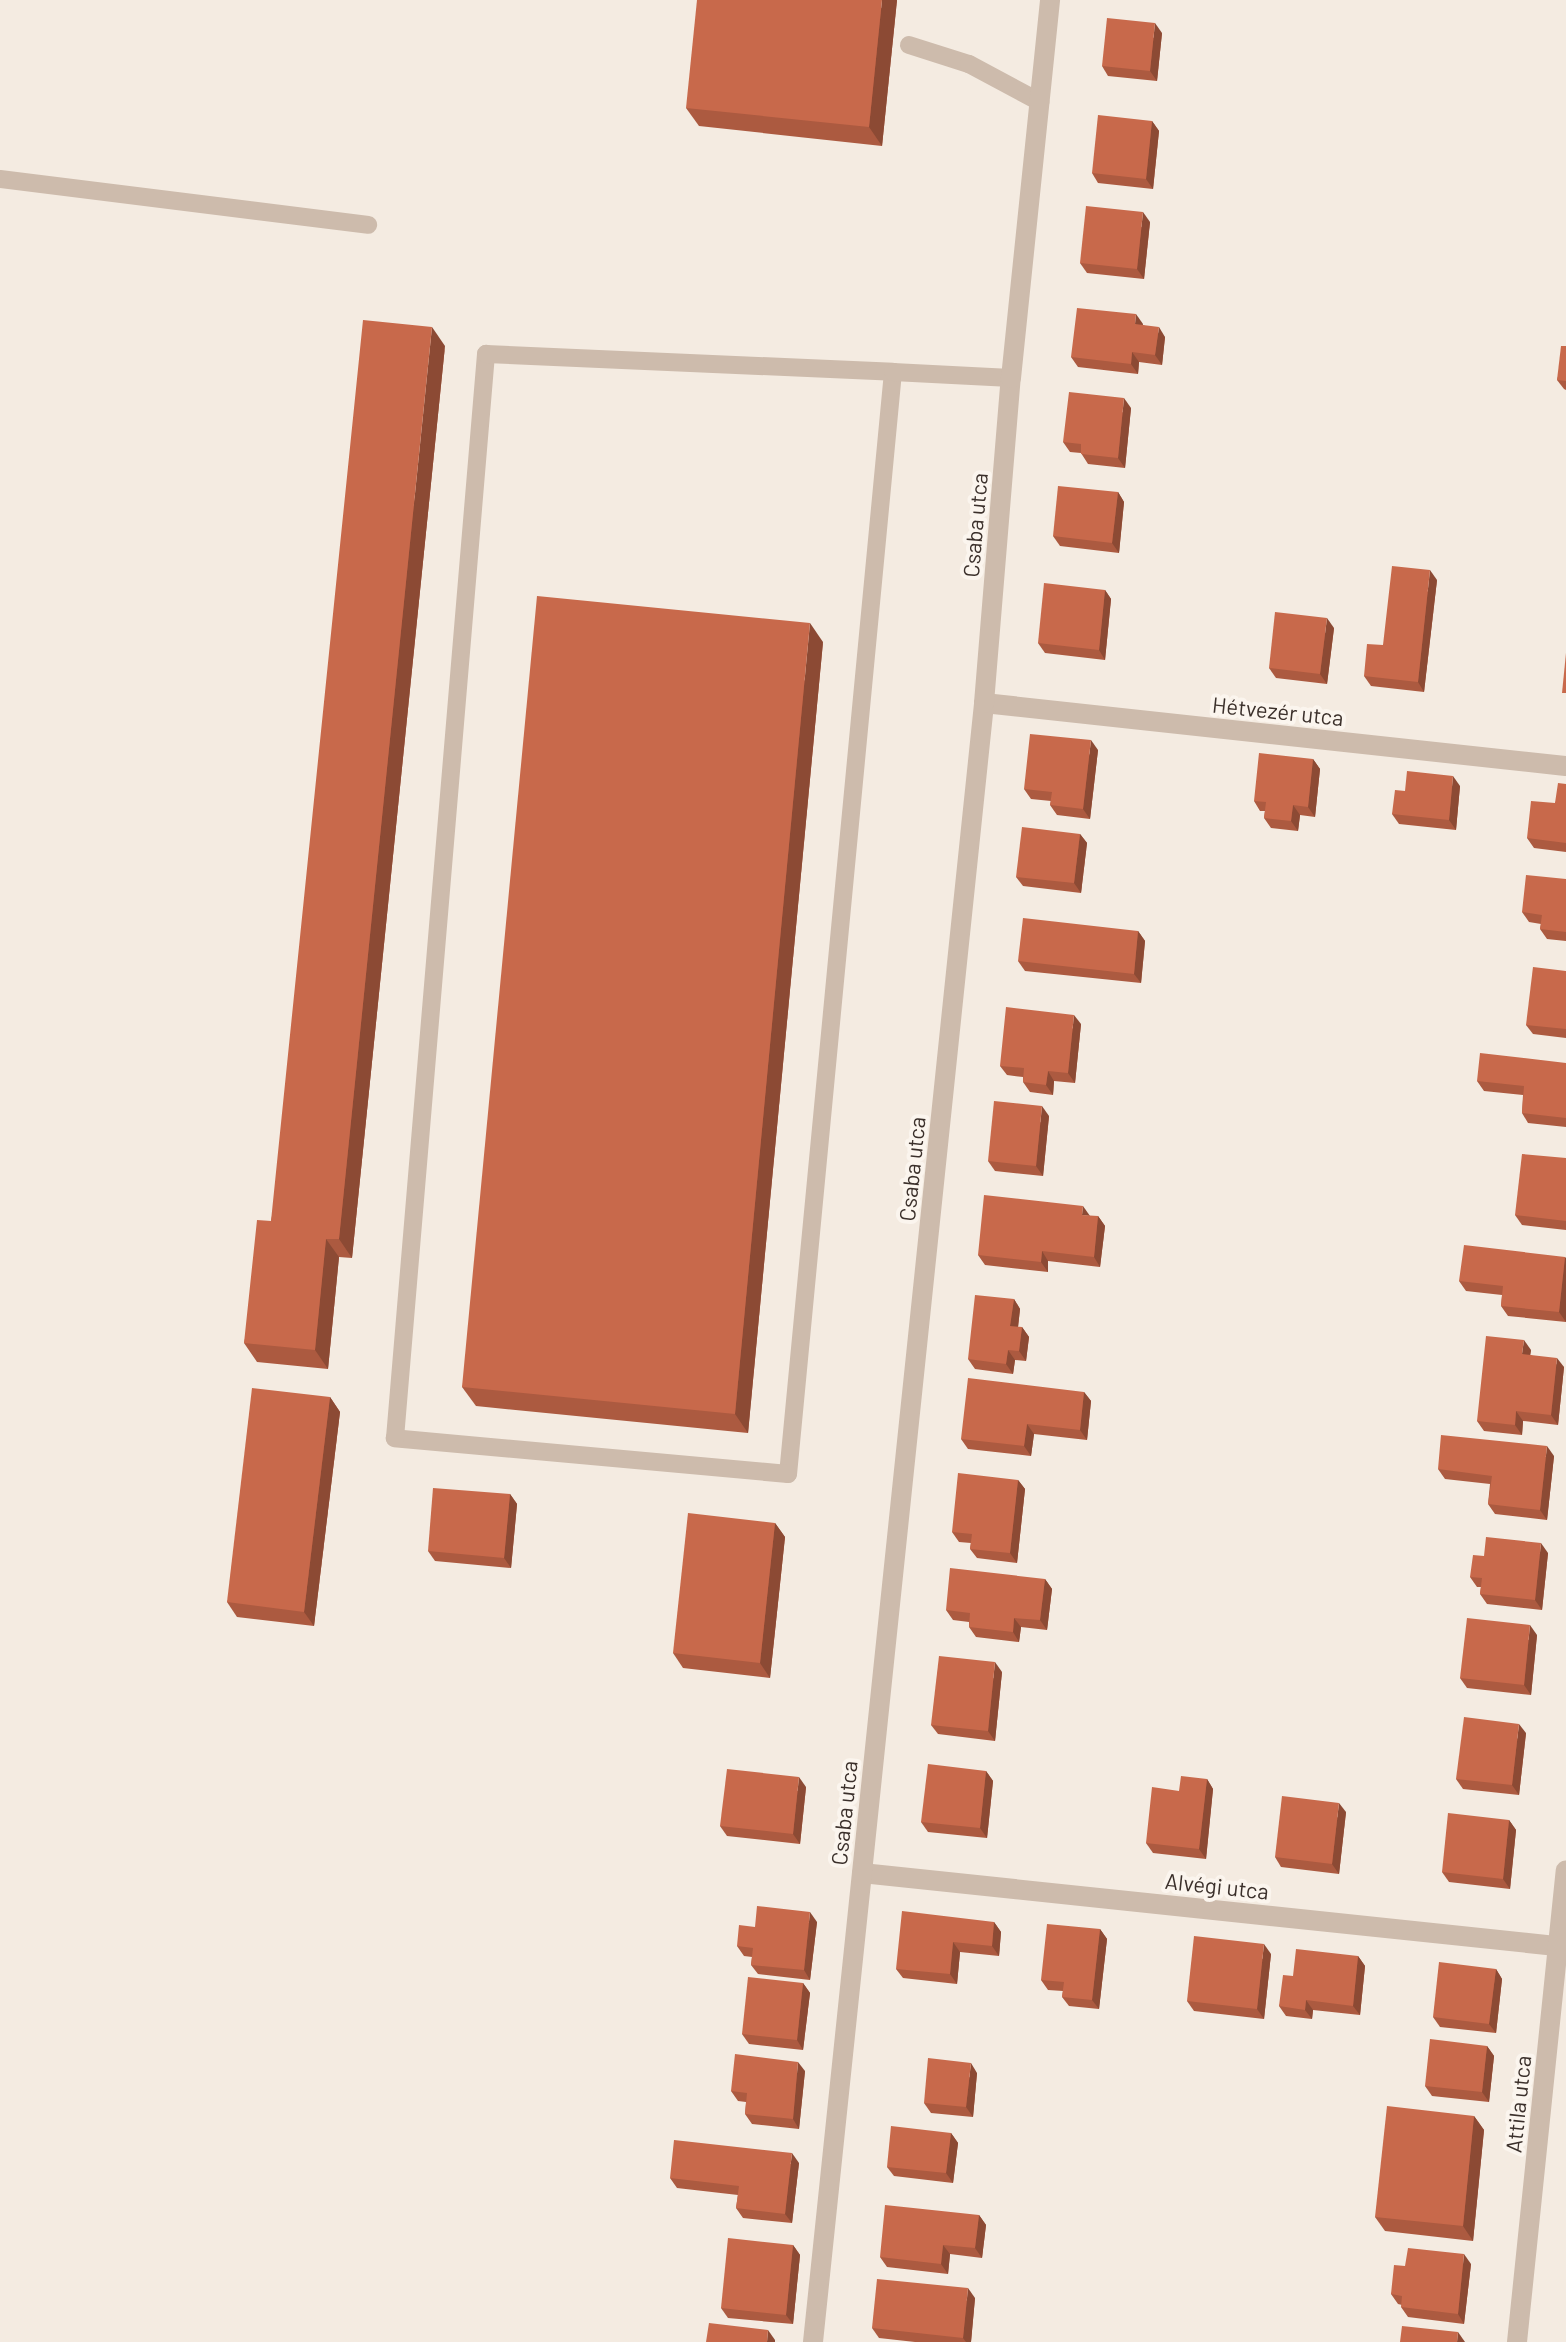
<!DOCTYPE html>
<html>
<head>
<meta charset="utf-8">
<style>
  body { margin:0 }
  #map { position:relative; width:1566px; height:2342px; overflow:hidden; background:#f4ebe1; font-family:Barlow,sans-serif }
  div>[style] { position:absolute }
  .lane>* { height:18px; margin:-9px; padding:0 9px; transform-origin:9px; border-radius:9px; background:#cdbbac }
  .street>* { height:20px; margin:-10px; padding:0 10px; transform-origin:10px; border-radius:10px; background:#cdbbac }
  .wall>* { inset:0; background:#ac5a40 }
  .shaded-wall>* { inset:0; background:#8c4a34 }
  .building>* { inset:0; background:#c8694b }
  span { translate:-50% -50%; white-space:nowrap; text-align:center; line-height:1.15; -webkit-text-stroke:8px #fbf5ee; paint-order:stroke }
  .street-label { font-size:22px; color:#3b302b }
</style>
</head>
<body>
<div id="map">
  <div class="lane">
    <i style="left:909px;top:45px;width:63px;rotate:17.6deg"></i>
    <i style="left:969px;top:64px;width:81px;rotate:28.2deg"></i>
    <i style="left:0;top:179px;width:371px;rotate:7.1deg"></i>
    <i style="left:893px;top:372px;width:1107px;rotate:95.44deg"></i>
    <i style="left:788px;top:1474px;width:395px;rotate:-174.8deg"></i>
    <i style="left:395px;top:1438px;width:1088px;rotate:-85.2deg"></i>
    <i style="left:486px;top:354px;width:407px;rotate:2.5deg"></i>
    <i style="left:893px;top:372px;width:118px;rotate:2.9deg"></i>
  </div>
  <div class="street">
    <i style="left:984px;top:703px;width:585px;rotate:6.18deg"></i>
    <i style="left:862px;top:1873px;width:708px;rotate:6deg"></i>
    <i style="left:813px;top:2342px;width:1648px;rotate:-84.04deg"></i>
    <i style="left:984px;top:703px;width:326px;rotate:-85.3deg"></i>
    <i style="left:1011px;top:378px;width:380px;rotate:-84.1deg"></i>
    <i style="left:1517px;top:2342px;width:474px;rotate:-84.1deg"></i>
  </div>
  <div class="wall">
    <i style="clip-path:polygon(897px 0,882px 146px,699px 126px,686px 108px)"></i>
    <i style="clip-path:polygon(1162px 33px,1157px 81px,1108px 76px,1102px 66px)"></i>
    <i style="clip-path:polygon(1152px 121px,1159px 131px,1153px 189px,1098px 183px,1092px 173px)"></i>
    <i style="clip-path:polygon(1150px 222px,1144px 279px,1087px 273px,1080px 263px)"></i>
    <i style="clip-path:polygon(1143px 325px,1165px 337px,1162px 365px,1139px 362px,1138px 374px,1078px 367px,1071px 357px)"></i>
    <i style="clip-path:polygon(445px 346px,352px 1258px,339px 1257px,328px 1369px,257px 1362px,244px 1343px,271px 1221px)"></i>
    <i style="clip-path:polygon(1566px 346px,1566px 390px,1564px 389px,1557px 380px)"></i>
    <i style="clip-path:polygon(1131px 408px,1125px 468px,1088px 464px,1081px 453px,1070px 452px,1063px 442px)"></i>
    <i style="clip-path:polygon(1118px 492px,1124px 502px,1119px 553px,1060px 546px,1053px 536px)"></i>
    <i style="clip-path:polygon(1437px 580px,1424px 692px,1371px 686px,1364px 676px,1383px 645px)"></i>
    <i style="clip-path:polygon(1105px 590px,1111px 599px,1105px 660px,1045px 653px,1038px 643px)"></i>
    <i style="clip-path:polygon(1334px 628px,1327px 684px,1276px 678px,1269px 668px)"></i>
    <i style="clip-path:polygon(823px 642px,748px 1433px,476px 1406px,462px 1387px)"></i>
    <i style="clip-path:polygon(1098px 750px,1090px 819px,1057px 815px,1050px 805px,1051px 801px,1031px 799px,1024px 789px)"></i>
    <i style="clip-path:polygon(1313px 759px,1320px 769px,1315px 817px,1300px 815px,1298px 831px,1271px 828px,1264px 818px,1265px 811px,1260px 811px,1254px 801px)"></i>
    <i style="clip-path:polygon(1566px 784px,1566px 852px,1534px 848px,1527px 838px,1555px 803px)"></i>
    <i style="clip-path:polygon(1460px 786px,1456px 830px,1399px 824px,1392px 814px,1405px 791px)"></i>
    <i style="clip-path:polygon(1080px 834px,1087px 843px,1081px 893px,1023px 886px,1016px 877px)"></i>
    <i style="clip-path:polygon(1566px 879px,1566px 941px,1547px 939px,1540px 929px,1541px 924px,1529px 922px,1522px 912px)"></i>
    <i style="clip-path:polygon(1138px 931px,1145px 941px,1141px 983px,1025px 971px,1018px 961px)"></i>
    <i style="clip-path:polygon(1566px 971px,1566px 1038px,1533px 1034px,1526px 1025px)"></i>
    <i style="clip-path:polygon(1081px 1024px,1075px 1083px,1054px 1081px,1053px 1095px,1030px 1092px,1023px 1082px,1023px 1077px,1007px 1075px,1000px 1066px)"></i>
    <i style="clip-path:polygon(1566px 1063px,1566px 1127px,1528px 1123px,1522px 1113px,1523px 1095px,1484px 1091px,1477px 1081px)"></i>
    <i style="clip-path:polygon(1049px 1116px,1043px 1176px,995px 1171px,988px 1161px)"></i>
    <i style="clip-path:polygon(1566px 1158px,1566px 1230px,1522px 1225px,1515px 1215px)"></i>
    <i style="clip-path:polygon(1090px 1216px,1098px 1216px,1105px 1226px,1100px 1267px,1048px 1261px,1048px 1272px,985px 1265px,978px 1255px)"></i>
    <i style="clip-path:polygon(1565px 1257px,1566px 1322px,1508px 1316px,1501px 1306px,1502px 1295px,1466px 1291px,1459px 1281px)"></i>
    <i style="clip-path:polygon(1014px 1299px,1020px 1309px,1018px 1327px,1022px 1327px,1029px 1337px,1026px 1361px,1015px 1360px,1013px 1374px,975px 1369px,968px 1359px)"></i>
    <i style="clip-path:polygon(1531px 1350px,1530px 1355px,1564px 1367px,1558px 1425px,1523px 1421px,1522px 1435px,1484px 1431px,1477px 1421px)"></i>
    <i style="clip-path:polygon(1084px 1392px,1091px 1401px,1087px 1440px,1034px 1434px,1031px 1456px,968px 1449px,961px 1439px)"></i>
    <i style="clip-path:polygon(330px 1397px,340px 1412px,314px 1626px,237px 1617px,227px 1602px)"></i>
    <i style="clip-path:polygon(1554px 1456px,1547px 1520px,1495px 1514px,1488px 1504px,1490px 1484px,1445px 1479px,1438px 1469px)"></i>
    <i style="clip-path:polygon(1018px 1480px,1025px 1489px,1017px 1563px,977px 1558px,970px 1549px,971px 1543px,959px 1542px,952px 1532px)"></i>
    <i style="clip-path:polygon(510px 1494px,517px 1504px,511px 1568px,435px 1561px,428px 1551px)"></i>
    <i style="clip-path:polygon(775px 1523px,785px 1537px,770px 1678px,683px 1668px,673px 1653px)"></i>
    <i style="clip-path:polygon(1548px 1553px,1542px 1610px,1487px 1604px,1480px 1594px,1481px 1587px,1477px 1587px,1470px 1577px,1484px 1556px)"></i>
    <i style="clip-path:polygon(1045px 1579px,1052px 1589px,1047px 1630px,1021px 1627px,1019px 1642px,976px 1637px,969px 1627px,969px 1622px,953px 1620px,946px 1610px)"></i>
    <i style="clip-path:polygon(1537px 1635px,1531px 1695px,1467px 1688px,1460px 1678px)"></i>
    <i style="clip-path:polygon(1002px 1672px,995px 1741px,938px 1734px,931px 1725px)"></i>
    <i style="clip-path:polygon(1526px 1733px,1519px 1795px,1463px 1789px,1456px 1779px)"></i>
    <i style="clip-path:polygon(986px 1771px,993px 1781px,987px 1838px,928px 1832px,921px 1822px)"></i>
    <i style="clip-path:polygon(1207px 1779px,1213px 1789px,1206px 1859px,1153px 1853px,1146px 1843px,1179px 1791px)"></i>
    <i style="clip-path:polygon(806px 1787px,800px 1844px,727px 1836px,720px 1826px)"></i>
    <i style="clip-path:polygon(1346px 1812px,1339px 1874px,1281px 1867px,1275px 1857px)"></i>
    <i style="clip-path:polygon(1509px 1820px,1516px 1830px,1510px 1889px,1449px 1882px,1442px 1872px)"></i>
    <i style="clip-path:polygon(817px 1922px,810px 1980px,758px 1974px,751px 1965px,752px 1957px,744px 1956px,737px 1946px,755px 1927px)"></i>
    <i style="clip-path:polygon(994px 1922px,1001px 1932px,999px 1956px,960px 1952px,957px 1984px,903px 1978px,896px 1969px)"></i>
    <i style="clip-path:polygon(1100px 1929px,1107px 1939px,1099px 2009px,1069px 2006px,1062px 1997px,1063px 1991px,1048px 1990px,1041px 1980px)"></i>
    <i style="clip-path:polygon(1271px 1954px,1264px 2019px,1194px 2011px,1187px 2001px)"></i>
    <i style="clip-path:polygon(1358px 1956px,1365px 1966px,1360px 2015px,1313px 2010px,1312px 2019px,1286px 2016px,1279px 2006px,1293px 1976px)"></i>
    <i style="clip-path:polygon(1496px 1969px,1502px 1979px,1496px 2033px,1440px 2027px,1433px 2017px)"></i>
    <i style="clip-path:polygon(803px 1983px,810px 1993px,803px 2050px,749px 2044px,742px 2034px)"></i>
    <i style="clip-path:polygon(1487px 2046px,1494px 2056px,1489px 2102px,1432px 2096px,1425px 2086px)"></i>
    <i style="clip-path:polygon(805px 2071px,799px 2129px,752px 2124px,745px 2114px,746px 2102px,738px 2101px,731px 2091px)"></i>
    <i style="clip-path:polygon(977px 2073px,973px 2117px,931px 2113px,924px 2103px)"></i>
    <i style="clip-path:polygon(1474px 2116px,1484px 2130px,1473px 2241px,1385px 2231px,1375px 2217px)"></i>
    <i style="clip-path:polygon(951px 2133px,958px 2143px,953px 2183px,894px 2176px,887px 2167px)"></i>
    <i style="clip-path:polygon(799px 2163px,792px 2223px,743px 2218px,736px 2208px,738px 2195px,677px 2188px,670px 2178px)"></i>
    <i style="clip-path:polygon(979px 2215px,986px 2225px,982px 2258px,950px 2254px,948px 2274px,887px 2267px,880px 2257px)"></i>
    <i style="clip-path:polygon(793px 2245px,800px 2255px,793px 2324px,728px 2318px,721px 2308px)"></i>
    <i style="clip-path:polygon(1471px 2264px,1464px 2324px,1408px 2317px,1401px 2307px,1402px 2305px,1398px 2304px,1391px 2294px,1405px 2266px)"></i>
    <i style="clip-path:polygon(975px 2298px,971px 2342px,915px 2342px,879px 2338px,872px 2328px)"></i>
  </div>
  <div class="shaded-wall">
    <i style="clip-path:polygon(882px 0,897px 0,882px 146px,869px 127px)"></i>
    <i style="clip-path:polygon(1155px 23px,1162px 33px,1157px 81px,1150px 71px)"></i>
    <i style="clip-path:polygon(1152px 121px,1159px 131px,1153px 189px,1146px 179px)"></i>
    <i style="clip-path:polygon(1143px 212px,1150px 222px,1144px 279px,1137px 269px)"></i>
    <i style="clip-path:polygon(1136px 314px,1143px 324px,1142px 334px,1135px 324px)"></i>
    <i style="clip-path:polygon(432px 327px,445px 346px,352px 1258px,339px 1239px)"></i>
    <i style="clip-path:polygon(1159px 327px,1165px 337px,1162px 365px,1155px 355px)"></i>
    <i style="clip-path:polygon(1132px 352px,1139px 362px,1138px 374px,1131px 364px)"></i>
    <i style="clip-path:polygon(1124px 398px,1131px 408px,1125px 468px,1118px 458px)"></i>
    <i style="clip-path:polygon(1118px 492px,1124px 502px,1119px 553px,1112px 543px)"></i>
    <i style="clip-path:polygon(1430px 570px,1437px 580px,1424px 692px,1418px 682px)"></i>
    <i style="clip-path:polygon(1105px 590px,1111px 599px,1105px 660px,1099px 650px)"></i>
    <i style="clip-path:polygon(1327px 618px,1334px 628px,1327px 684px,1320px 674px)"></i>
    <i style="clip-path:polygon(810px 623px,823px 642px,748px 1433px,735px 1414px)"></i>
    <i style="clip-path:polygon(1091px 740px,1098px 750px,1090px 819px,1083px 809px)"></i>
    <i style="clip-path:polygon(1313px 759px,1320px 769px,1315px 817px,1308px 807px)"></i>
    <i style="clip-path:polygon(1453px 776px,1460px 786px,1456px 830px,1449px 820px)"></i>
    <i style="clip-path:polygon(1293px 805px,1300px 815px,1298px 831px,1291px 821px)"></i>
    <i style="clip-path:polygon(1080px 834px,1087px 843px,1081px 893px,1074px 883px)"></i>
    <i style="clip-path:polygon(1138px 931px,1145px 941px,1141px 983px,1134px 974px)"></i>
    <i style="clip-path:polygon(1074px 1015px,1081px 1024px,1075px 1083px,1068px 1073px)"></i>
    <i style="clip-path:polygon(1048px 1071px,1054px 1081px,1053px 1095px,1046px 1085px)"></i>
    <i style="clip-path:polygon(1042px 1106px,1049px 1116px,1043px 1176px,1036px 1166px)"></i>
    <i style="clip-path:polygon(1083px 1206px,1090px 1216px,1082px 1215px)"></i>
    <i style="clip-path:polygon(1098px 1216px,1105px 1226px,1100px 1267px,1094px 1257px)"></i>
    <i style="clip-path:polygon(326px 1239px,339px 1257px,328px 1369px,315px 1350px)"></i>
    <i style="clip-path:polygon(1042px 1251px,1048px 1261px,1048px 1272px,1041px 1262px)"></i>
    <i style="clip-path:polygon(1565px 1257px,1566px 1258px,1566px 1322px,1559px 1312px)"></i>
    <i style="clip-path:polygon(1014px 1299px,1020px 1309px,1017px 1336px,1010px 1326px)"></i>
    <i style="clip-path:polygon(1022px 1327px,1029px 1337px,1026px 1361px,1019px 1351px)"></i>
    <i style="clip-path:polygon(1524px 1340px,1531px 1350px,1529px 1364px,1522px 1354px)"></i>
    <i style="clip-path:polygon(1008px 1350px,1015px 1360px,1013px 1374px,1006px 1364px)"></i>
    <i style="clip-path:polygon(1557px 1358px,1564px 1367px,1558px 1425px,1551px 1415px)"></i>
    <i style="clip-path:polygon(1084px 1392px,1091px 1401px,1087px 1440px,1080px 1430px)"></i>
    <i style="clip-path:polygon(330px 1397px,340px 1412px,314px 1626px,304px 1612px)"></i>
    <i style="clip-path:polygon(1516px 1411px,1523px 1421px,1522px 1435px,1515px 1425px)"></i>
    <i style="clip-path:polygon(1027px 1424px,1034px 1434px,1031px 1456px,1024px 1446px)"></i>
    <i style="clip-path:polygon(1547px 1446px,1554px 1456px,1547px 1520px,1540px 1510px)"></i>
    <i style="clip-path:polygon(1018px 1480px,1025px 1489px,1017px 1563px,1010px 1553px)"></i>
    <i style="clip-path:polygon(510px 1494px,517px 1504px,511px 1568px,504px 1558px)"></i>
    <i style="clip-path:polygon(775px 1523px,785px 1537px,770px 1678px,760px 1663px)"></i>
    <i style="clip-path:polygon(1541px 1543px,1548px 1553px,1542px 1610px,1535px 1600px)"></i>
    <i style="clip-path:polygon(1045px 1579px,1052px 1589px,1047px 1630px,1040px 1620px)"></i>
    <i style="clip-path:polygon(1014px 1618px,1021px 1627px,1019px 1642px,1013px 1632px)"></i>
    <i style="clip-path:polygon(1530px 1625px,1537px 1635px,1531px 1695px,1524px 1685px)"></i>
    <i style="clip-path:polygon(995px 1662px,1002px 1672px,995px 1741px,988px 1731px)"></i>
    <i style="clip-path:polygon(1519px 1724px,1526px 1733px,1519px 1795px,1512px 1785px)"></i>
    <i style="clip-path:polygon(986px 1771px,993px 1781px,987px 1838px,980px 1828px)"></i>
    <i style="clip-path:polygon(799px 1777px,806px 1787px,800px 1844px,793px 1834px)"></i>
    <i style="clip-path:polygon(1207px 1779px,1213px 1789px,1206px 1859px,1199px 1849px)"></i>
    <i style="clip-path:polygon(1339px 1803px,1346px 1812px,1339px 1874px,1332px 1864px)"></i>
    <i style="clip-path:polygon(1509px 1820px,1516px 1830px,1510px 1889px,1503px 1879px)"></i>
    <i style="clip-path:polygon(810px 1912px,817px 1922px,810px 1980px,804px 1970px)"></i>
    <i style="clip-path:polygon(994px 1922px,1001px 1932px,999px 1956px,992px 1946px)"></i>
    <i style="clip-path:polygon(1100px 1929px,1107px 1939px,1099px 2009px,1092px 2000px)"></i>
    <i style="clip-path:polygon(953px 1942px,960px 1952px,957px 1984px,950px 1974px)"></i>
    <i style="clip-path:polygon(1264px 1944px,1271px 1954px,1264px 2019px,1257px 2009px)"></i>
    <i style="clip-path:polygon(1358px 1956px,1365px 1966px,1360px 2015px,1353px 2006px)"></i>
    <i style="clip-path:polygon(1496px 1969px,1502px 1979px,1496px 2033px,1489px 2024px)"></i>
    <i style="clip-path:polygon(803px 1983px,810px 1993px,803px 2050px,797px 2040px)"></i>
    <i style="clip-path:polygon(1306px 2000px,1313px 2010px,1312px 2019px,1305px 2010px)"></i>
    <i style="clip-path:polygon(1487px 2046px,1494px 2056px,1489px 2102px,1482px 2092px)"></i>
    <i style="clip-path:polygon(798px 2062px,805px 2071px,799px 2129px,793px 2119px)"></i>
    <i style="clip-path:polygon(971px 2063px,977px 2073px,973px 2117px,966px 2107px)"></i>
    <i style="clip-path:polygon(1474px 2116px,1484px 2130px,1473px 2241px,1463px 2226px)"></i>
    <i style="clip-path:polygon(951px 2133px,958px 2143px,953px 2183px,946px 2173px)"></i>
    <i style="clip-path:polygon(792px 2153px,799px 2163px,792px 2223px,785px 2214px)"></i>
    <i style="clip-path:polygon(979px 2215px,986px 2225px,982px 2258px,975px 2248px)"></i>
    <i style="clip-path:polygon(793px 2245px,800px 2255px,793px 2324px,786px 2315px)"></i>
    <i style="clip-path:polygon(943px 2245px,950px 2254px,948px 2274px,941px 2264px)"></i>
    <i style="clip-path:polygon(1464px 2254px,1471px 2264px,1464px 2324px,1458px 2314px)"></i>
    <i style="clip-path:polygon(968px 2288px,975px 2298px,971px 2342px,966px 2342px,963px 2338px)"></i>
    <i style="clip-path:polygon(768px 2330px,775px 2340px,775px 2342px,767px 2342px)"></i>
    <i style="clip-path:polygon(1458px 2332px,1465px 2342px,1457px 2342px)"></i>
  </div>
  <div class="building">
    <i style="clip-path:polygon(697px 0,882px 0,869px 127px,686px 108px)"></i>
    <i style="clip-path:polygon(1107px 18px,1155px 23px,1150px 71px,1102px 66px)"></i>
    <i style="clip-path:polygon(1098px 115px,1152px 121px,1146px 179px,1092px 173px)"></i>
    <i style="clip-path:polygon(1086px 206px,1143px 212px,1137px 269px,1080px 263px)"></i>
    <i style="clip-path:polygon(1077px 308px,1136px 314px,1135px 324px,1159px 327px,1155px 355px,1132px 352px,1131px 364px,1071px 357px)"></i>
    <i style="clip-path:polygon(363px 320px,432px 327px,339px 1239px,326px 1239px,315px 1350px,244px 1343px,257px 1220px,271px 1221px)"></i>
    <i style="clip-path:polygon(1561px 346px,1566px 346px,1566px 381px,1557px 380px)"></i>
    <i style="clip-path:polygon(1069px 392px,1124px 398px,1118px 458px,1081px 454px,1081px 444px,1063px 442px)"></i>
    <i style="clip-path:polygon(1058px 486px,1118px 492px,1112px 543px,1053px 536px)"></i>
    <i style="clip-path:polygon(1392px 566px,1430px 570px,1418px 682px,1364px 676px,1367px 644px,1383px 645px)"></i>
    <i style="clip-path:polygon(1044px 583px,1105px 590px,1099px 650px,1038px 643px)"></i>
    <i style="clip-path:polygon(537px 596px,810px 623px,735px 1414px,462px 1387px)"></i>
    <i style="clip-path:polygon(1275px 612px,1327px 618px,1320px 674px,1269px 668px)"></i>
    <i style="clip-path:polygon(1566px 653px,1566px 693px,1562px 693px)"></i>
    <i style="clip-path:polygon(1030px 734px,1091px 740px,1083px 809px,1050px 805px,1052px 792px,1024px 789px)"></i>
    <i style="clip-path:polygon(1259px 753px,1313px 759px,1308px 807px,1293px 805px,1291px 821px,1264px 818px,1266px 802px,1254px 801px)"></i>
    <i style="clip-path:polygon(1407px 771px,1453px 776px,1449px 820px,1392px 814px,1395px 790px,1405px 791px)"></i>
    <i style="clip-path:polygon(1558px 783px,1566px 784px,1566px 843px,1527px 838px,1531px 801px,1555px 803px)"></i>
    <i style="clip-path:polygon(1022px 827px,1080px 834px,1074px 883px,1016px 877px)"></i>
    <i style="clip-path:polygon(1526px 875px,1566px 879px,1566px 932px,1540px 929px,1542px 915px,1522px 912px)"></i>
    <i style="clip-path:polygon(1023px 918px,1138px 931px,1134px 974px,1018px 961px)"></i>
    <i style="clip-path:polygon(1533px 967px,1566px 971px,1566px 1029px,1526px 1025px)"></i>
    <i style="clip-path:polygon(1006px 1007px,1074px 1015px,1068px 1073px,1048px 1071px,1046px 1085px,1023px 1082px,1024px 1068px,1000px 1066px)"></i>
    <i style="clip-path:polygon(1480px 1053px,1566px 1063px,1566px 1118px,1522px 1113px,1524px 1086px,1477px 1081px)"></i>
    <i style="clip-path:polygon(994px 1101px,1042px 1106px,1036px 1166px,988px 1161px)"></i>
    <i style="clip-path:polygon(1522px 1154px,1566px 1158px,1566px 1221px,1515px 1215px)"></i>
    <i style="clip-path:polygon(984px 1195px,1083px 1206px,1082px 1215px,1098px 1216px,1094px 1257px,1042px 1251px,1041px 1262px,978px 1255px)"></i>
    <i style="clip-path:polygon(1464px 1245px,1565px 1257px,1559px 1312px,1501px 1306px,1503px 1286px,1459px 1281px)"></i>
    <i style="clip-path:polygon(975px 1295px,1014px 1299px,1010px 1326px,1022px 1327px,1019px 1351px,1008px 1350px,1006px 1364px,968px 1359px)"></i>
    <i style="clip-path:polygon(1486px 1336px,1524px 1340px,1522px 1354px,1557px 1358px,1551px 1415px,1516px 1411px,1515px 1425px,1477px 1421px)"></i>
    <i style="clip-path:polygon(968px 1378px,1084px 1392px,1080px 1430px,1027px 1424px,1024px 1446px,961px 1439px)"></i>
    <i style="clip-path:polygon(252px 1388px,330px 1397px,304px 1612px,227px 1602px)"></i>
    <i style="clip-path:polygon(1441px 1435px,1547px 1446px,1540px 1510px,1488px 1504px,1492px 1476px,1438px 1469px)"></i>
    <i style="clip-path:polygon(958px 1473px,1018px 1480px,1010px 1553px,970px 1549px,972px 1534px,952px 1532px)"></i>
    <i style="clip-path:polygon(433px 1488px,510px 1494px,504px 1558px,428px 1551px)"></i>
    <i style="clip-path:polygon(688px 1513px,775px 1523px,760px 1663px,673px 1653px)"></i>
    <i style="clip-path:polygon(1486px 1537px,1541px 1543px,1535px 1600px,1480px 1594px,1482px 1578px,1470px 1577px,1473px 1555px,1484px 1556px)"></i>
    <i style="clip-path:polygon(950px 1568px,1045px 1579px,1040px 1620px,1014px 1618px,1013px 1632px,969px 1627px,970px 1613px,946px 1610px)"></i>
    <i style="clip-path:polygon(1467px 1618px,1530px 1625px,1524px 1685px,1460px 1678px)"></i>
    <i style="clip-path:polygon(939px 1656px,995px 1662px,988px 1731px,931px 1725px)"></i>
    <i style="clip-path:polygon(1464px 1717px,1519px 1724px,1512px 1785px,1456px 1779px)"></i>
    <i style="clip-path:polygon(928px 1764px,986px 1771px,980px 1828px,921px 1822px)"></i>
    <i style="clip-path:polygon(727px 1769px,799px 1777px,793px 1834px,720px 1826px)"></i>
    <i style="clip-path:polygon(1181px 1776px,1207px 1779px,1199px 1849px,1146px 1843px,1152px 1787px,1179px 1791px)"></i>
    <i style="clip-path:polygon(1282px 1796px,1339px 1803px,1332px 1864px,1275px 1857px)"></i>
    <i style="clip-path:polygon(1448px 1813px,1509px 1820px,1503px 1879px,1442px 1872px)"></i>
    <i style="clip-path:polygon(757px 1906px,810px 1912px,804px 1970px,751px 1965px,753px 1948px,737px 1946px,739px 1925px,755px 1927px)"></i>
    <i style="clip-path:polygon(902px 1911px,994px 1922px,992px 1946px,953px 1942px,950px 1974px,896px 1969px)"></i>
    <i style="clip-path:polygon(1047px 1924px,1100px 1929px,1092px 2000px,1062px 1997px,1064px 1982px,1041px 1980px)"></i>
    <i style="clip-path:polygon(1194px 1936px,1264px 1944px,1257px 2009px,1187px 2001px)"></i>
    <i style="clip-path:polygon(1296px 1949px,1358px 1956px,1353px 2006px,1306px 2000px,1305px 2010px,1279px 2006px,1283px 1975px,1293px 1976px)"></i>
    <i style="clip-path:polygon(1439px 1962px,1496px 1969px,1489px 2024px,1433px 2017px)"></i>
    <i style="clip-path:polygon(748px 1977px,803px 1983px,797px 2040px,742px 2034px)"></i>
    <i style="clip-path:polygon(1430px 2039px,1487px 2046px,1482px 2092px,1425px 2086px)"></i>
    <i style="clip-path:polygon(735px 2054px,798px 2062px,793px 2119px,745px 2114px,747px 2093px,731px 2091px)"></i>
    <i style="clip-path:polygon(928px 2058px,971px 2063px,966px 2107px,924px 2103px)"></i>
    <i style="clip-path:polygon(1387px 2106px,1474px 2116px,1463px 2226px,1375px 2217px)"></i>
    <i style="clip-path:polygon(891px 2126px,951px 2133px,946px 2173px,887px 2167px)"></i>
    <i style="clip-path:polygon(674px 2140px,792px 2153px,785px 2214px,736px 2208px,739px 2186px,670px 2178px)"></i>
    <i style="clip-path:polygon(885px 2205px,979px 2215px,975px 2248px,943px 2245px,941px 2264px,880px 2257px)"></i>
    <i style="clip-path:polygon(728px 2238px,793px 2245px,786px 2315px,721px 2308px)"></i>
    <i style="clip-path:polygon(1408px 2248px,1464px 2254px,1458px 2314px,1401px 2307px,1402px 2296px,1391px 2294px,1394px 2265px,1405px 2266px)"></i>
    <i style="clip-path:polygon(877px 2279px,968px 2288px,963px 2338px,872px 2328px)"></i>
    <i style="clip-path:polygon(709px 2323px,768px 2330px,767px 2342px,706px 2342px)"></i>
    <i style="clip-path:polygon(1402px 2326px,1458px 2332px,1457px 2342px,1400px 2342px)"></i>
  </div>
  <div class="street-label">
    <span style="left:975px;top:525px;rotate:-85deg">Csaba utca</span>
    <span style="left:1278px;top:711px;rotate:6deg">Hétvezér utca</span>
    <span style="left:912px;top:1169px;rotate:-84deg">Csaba utca</span>
    <span style="left:844px;top:1813px;rotate:-84deg">Csaba utca</span>
    <span style="left:1217px;top:1886px;rotate:6deg">Alvégi utca</span>
    <span style="left:1518px;top:2104px;rotate:-84deg">Attila utca</span>
  </div>
</div>
</body>
</html>
